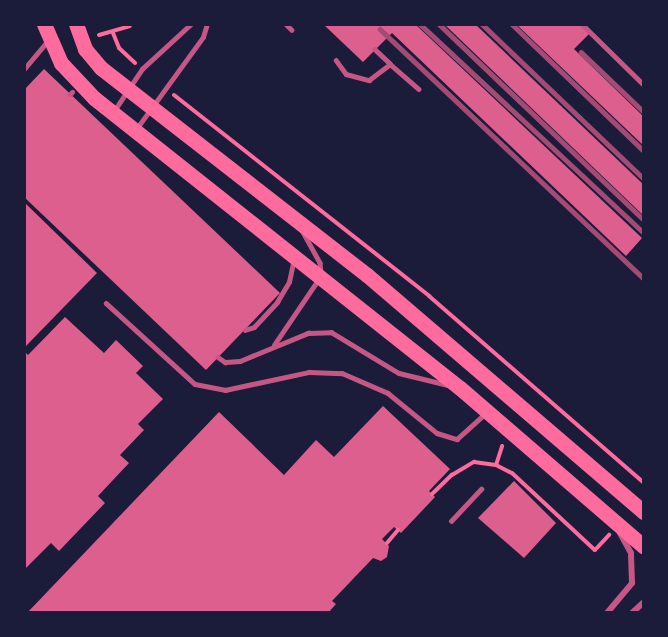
<!DOCTYPE html>
<html>
<head>
<meta charset="utf-8">
<style>
  body { margin:0 }
  #map { position:relative; width:668px; height:637px; overflow:hidden; background:#1b1b3a; font-family:Signika,sans-serif }
  div>[style] { position:absolute }
  .building>* { inset:0; background:#dd5f8e }
  .path>* { height:4px; margin:-2px; padding:0 2px; transform-origin:2px; border-radius:2px; background:#ff6b9d }
  .service>* { height:4.5px; margin:-2.25px; padding:0 2.25px; transform-origin:2.25px; border-radius:2.25px; background:#c65784 }
  .pedestrian>* { height:5px; margin:-2.5px; padding:0 2.5px; transform-origin:2.5px; border-radius:2.5px; background:#c65784 }
  .minor>* { height:6px; margin:-3px; padding:0 3px; transform-origin:3px; border-radius:3px; background:#c65784 }
  .primary>* { height:15px; margin:-7.5px; padding:0 7.5px; transform-origin:7.5px; border-radius:7.5px; background:#ff6b9d }
  .rail>* { height:4.5px; margin:-2.25px; padding:0 2.25px; transform-origin:2.25px; border-radius:2.25px; background:#a44b75 }
  span { translate:-50% -50%; white-space:nowrap; text-align:center; line-height:1.15; -webkit-text-stroke:4.5px #1b1b3a; paint-order:stroke }
  .frame { position:absolute; inset:0; border:26px solid #1b1b3a; pointer-events:none }
</style>
</head>
<body>
<div id="map">
  <div class="building">
    <i style="clip-path:polygon(323px 24px,415px 24px,642px 238px,626px 256px,392px 33px,363px 62px)"></i>
    <i style="clip-path:polygon(444px 24px,475px 24px,644px 185px,644px 216px)"></i>
    <i style="clip-path:polygon(516px 24px,579px 24px,589px 34px,574px 49px,644px 117px,644px 146px)"></i>
    <i style="clip-path:polygon(44px 69px,280px 293px,206px 370px,24px 197px,24px 90px)"></i>
    <i style="clip-path:polygon(24px 202px,97px 273px,26px 346px,24px 344px)"></i>
    <i style="clip-path:polygon(65px 317px,104px 353px,116px 340px,143px 366px,136px 373px,163px 399px,138px 424px,144px 430px,120px 455px,129px 463px,98px 496px,105px 503px,59px 551px,51px 543px,24px 570px,24px 351px,28px 355px)"></i>
    <i style="clip-path:polygon(383px 406px,450px 469px,429px 491px,435px 497px,401px 533px,394px 527px,382px 539px,389px 546px,387px 557px,381px 561px,373px 558px,332px 601px,336px 604px,328px 613px,27px 613px,219px 412px,284px 475px,316px 440px,334px 457px)"></i>
    <i style="clip-path:polygon(514px 481px,556px 523px,524px 558px,478px 518px)"></i>
  </div>
  <div class="path">
    <i style="left:113px;top:33px;width:16px;rotate:68deg"></i>
    <i style="left:119px;top:48px;width:22px;rotate:43deg"></i>
    <i style="left:99px;top:35px;width:32px;rotate:-16deg"></i>
    <i style="left:174px;top:95px;width:325px;rotate:38.2deg"></i>
    <i style="left:429px;top:296px;width:285px;rotate:41deg"></i>
    <i style="left:496px;top:465px;width:20px;rotate:-72deg"></i>
    <i style="left:432px;top:494px;width:28px;rotate:-44deg"></i>
    <i style="left:452px;top:475px;width:26px;rotate:-31deg"></i>
    <i style="left:474px;top:462px;width:22px;rotate:8deg"></i>
    <i style="left:496px;top:465px;width:18px;rotate:27deg"></i>
    <i style="left:512px;top:473px;width:113px;rotate:42.9deg"></i>
    <i style="left:595px;top:550px;width:21px;rotate:-47deg"></i>
    <i style="left:387px;top:543px;width:17px;rotate:-50deg"></i>
  </div>
  <div class="service">
    <i style="left:286px;top:24px;width:8px;rotate:45deg"></i>
    <i style="left:582px;top:24px;width:87px;rotate:44.5deg"></i>
    <i style="left:336px;top:60px;width:17px;rotate:54deg"></i>
    <i style="left:346px;top:74px;width:24px;rotate:15deg"></i>
    <i style="left:369px;top:80px;width:26px;rotate:-37deg"></i>
    <i style="left:390px;top:64px;width:21px;rotate:-137deg"></i>
    <i style="left:390px;top:64px;width:38px;rotate:41deg"></i>
    <i style="left:114px;top:111px;width:50px;rotate:-56.3deg"></i>
    <i style="left:142px;top:69px;width:67px;rotate:-42.6deg"></i>
    <i style="left:137px;top:128px;width:112px;rotate:-54deg"></i>
    <i style="left:203px;top:37px;width:14px;rotate:-73deg"></i>
    <i style="left:303px;top:232px;width:35px;rotate:61deg"></i>
    <i style="left:320px;top:263px;width:10px;rotate:84deg"></i>
    <i style="left:106px;top:303px;width:120px;rotate:42.3deg"></i>
    <i style="left:195px;top:384px;width:31px;rotate:11deg"></i>
    <i style="left:225px;top:390px;width:86px;rotate:-12.1deg"></i>
    <i style="left:309px;top:372px;width:33px;rotate:2deg"></i>
    <i style="left:342px;top:373px;width:50px;rotate:23.5deg"></i>
    <i style="left:388px;top:393px;width:63px;rotate:39.2deg"></i>
    <i style="left:437px;top:433px;width:21px;rotate:17deg"></i>
    <i style="left:457px;top:439px;width:38px;rotate:-42deg"></i>
    <i style="left:245px;top:330px;width:9px;rotate:-18deg"></i>
    <i style="left:254px;top:327px;width:34px;rotate:-47deg"></i>
    <i style="left:277px;top:302px;width:23px;rotate:-59deg"></i>
    <i style="left:289px;top:282px;width:24px;rotate:-78deg"></i>
    <i style="left:274px;top:345px;width:78px;rotate:-55.9deg"></i>
    <i style="left:218px;top:357px;width:9px;rotate:36deg"></i>
    <i style="left:225px;top:362px;width:15px;rotate:-4deg"></i>
    <i style="left:240px;top:361px;width:74px;rotate:-22.4deg"></i>
    <i style="left:308px;top:333px;width:23px;rotate:-2deg"></i>
    <i style="left:331px;top:332px;width:79px;rotate:31.1deg"></i>
    <i style="left:399px;top:373px;width:50px;rotate:13.8deg"></i>
    <i style="left:451px;top:521px;width:44px;rotate:-46.8deg"></i>
  </div>
  <div class="pedestrian">
    <i style="left:24px;top:69px;width:38px;rotate:-50deg"></i>
    <i style="left:70px;top:94px;width:3px;rotate:-45deg"></i>
  </div>
  <div class="minor">
    <i style="left:607px;top:613px;width:39px;rotate:-50deg"></i>
    <i style="left:632px;top:583px;width:30px;rotate:-92deg"></i>
    <i style="left:631px;top:553px;width:23px;rotate:-119deg"></i>
    <i style="left:632px;top:613px;width:16px;rotate:-43deg"></i>
  </div>
  <div class="primary">
    <i style="left:44px;top:24px;width:43px;rotate:66.4deg"></i>
    <i style="left:61px;top:63px;width:48px;rotate:46.7deg"></i>
    <i style="left:94px;top:98px;width:467px;rotate:38.4deg"></i>
    <i style="left:460px;top:388px;width:243px;rotate:40.8deg"></i>
    <i style="left:76px;top:24px;width:27px;rotate:70deg"></i>
    <i style="left:85px;top:49px;width:25px;rotate:50deg"></i>
    <i style="left:101px;top:68px;width:337px;rotate:37.9deg"></i>
    <i style="left:367px;top:275px;width:365px;rotate:40.6deg"></i>
  </div>
  <div class="rail">
    <i style="left:420px;top:24px;width:306px;rotate:43deg"></i>
    <i style="left:439px;top:24px;width:284px;rotate:43.7deg"></i>
    <i style="left:482px;top:24px;width:224px;rotate:43.7deg"></i>
    <i style="left:512px;top:24px;width:183px;rotate:43.9deg"></i>
    <i style="left:380px;top:29px;width:364px;rotate:43.4deg"></i>
    <i style="left:581px;top:52px;width:87px;rotate:43.6deg"></i>
  </div>
  <div class="frame"></div>
</div>
</body>
</html>
